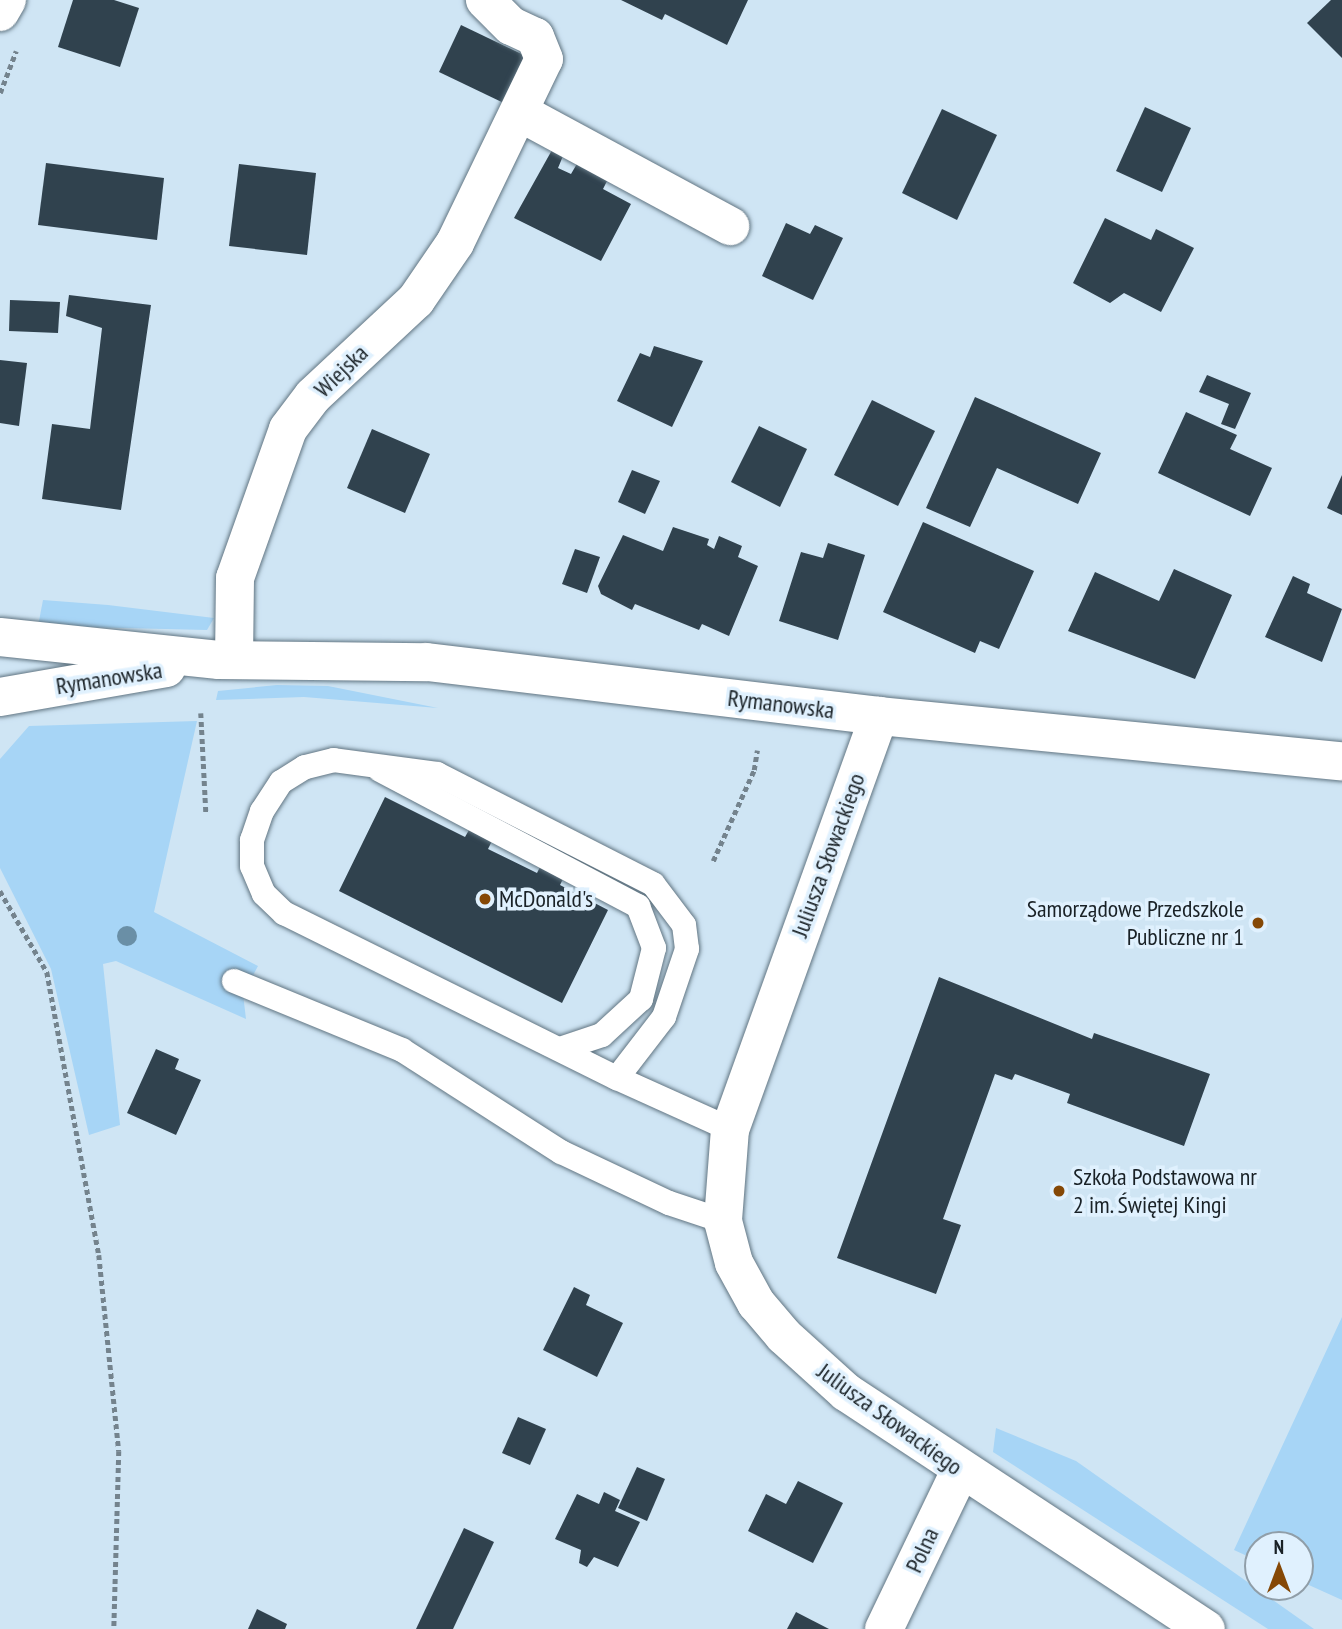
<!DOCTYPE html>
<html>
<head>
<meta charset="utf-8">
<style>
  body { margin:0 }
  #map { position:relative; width:1342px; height:1629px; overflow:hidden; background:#cfe5f4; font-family:"PT Sans Narrow",sans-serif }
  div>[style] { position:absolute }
  .green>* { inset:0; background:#a7d5f6 }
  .building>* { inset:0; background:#30424e }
  .path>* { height:4.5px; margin-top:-2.25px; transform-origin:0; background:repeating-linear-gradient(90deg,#74838d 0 5px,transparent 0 8.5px) }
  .roads { filter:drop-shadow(0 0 2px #617582) drop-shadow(0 0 2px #617582) }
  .service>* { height:24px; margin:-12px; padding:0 12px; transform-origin:12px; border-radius:12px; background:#fff }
  .minor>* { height:38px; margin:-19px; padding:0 19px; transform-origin:19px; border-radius:19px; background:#fff }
  .tertiary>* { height:38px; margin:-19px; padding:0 19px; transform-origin:19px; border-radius:19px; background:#fff }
  .secondary>* { height:38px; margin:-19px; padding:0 19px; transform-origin:19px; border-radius:19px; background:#fff }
  .trees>* { width:20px; height:20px; margin:-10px; border-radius:50%; background:#6a8fa6 }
  .dots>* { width:19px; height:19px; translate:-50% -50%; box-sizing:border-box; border:4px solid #e0f1fe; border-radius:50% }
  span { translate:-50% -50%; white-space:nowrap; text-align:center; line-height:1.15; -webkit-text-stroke:7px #e0f1fe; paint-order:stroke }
  .street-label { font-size:24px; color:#192126 }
  .poi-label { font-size:24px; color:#192126 }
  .left { translate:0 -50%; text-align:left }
  .right { translate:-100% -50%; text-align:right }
  .north { position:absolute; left:1244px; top:1531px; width:70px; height:70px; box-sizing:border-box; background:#e0f1fe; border:2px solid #909ea8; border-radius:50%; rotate:0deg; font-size:19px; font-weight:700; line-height:28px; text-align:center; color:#192126 }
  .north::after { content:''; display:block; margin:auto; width:24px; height:32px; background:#854806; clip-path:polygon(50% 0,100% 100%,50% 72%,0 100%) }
</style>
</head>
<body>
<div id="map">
  <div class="green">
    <i style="clip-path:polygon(43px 600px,108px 605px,214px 618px,207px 630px,38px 626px)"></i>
    <i style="clip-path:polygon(277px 685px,328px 686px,438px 708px,304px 697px,216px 700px,218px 691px)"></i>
    <i style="clip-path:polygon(197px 721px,154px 912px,258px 966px,243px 994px,246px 1019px,116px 961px,103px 964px,120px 1125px,89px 1135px,51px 969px,0 868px,0 759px,29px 726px)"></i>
    <i style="clip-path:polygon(1342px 1317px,1342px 1600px,1300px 1581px,1300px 1545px,1258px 1545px,1258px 1561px,1234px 1550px)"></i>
    <i style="clip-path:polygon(996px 1428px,1076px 1461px,1314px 1629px,1268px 1629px,993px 1452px)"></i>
  </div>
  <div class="building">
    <i style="clip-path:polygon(73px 0,114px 0,139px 8px,120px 67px,58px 47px)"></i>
    <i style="clip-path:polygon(621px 0,748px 0,727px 45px,665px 14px,662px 20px)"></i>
    <i style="clip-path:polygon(1331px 0,1342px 0,1342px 58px,1307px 23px)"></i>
    <i style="clip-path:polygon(461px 25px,532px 59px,510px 106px,439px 72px)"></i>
    <i style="clip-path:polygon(1145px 107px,1191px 128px,1162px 192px,1116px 171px)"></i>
    <i style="clip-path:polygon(942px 109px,997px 135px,957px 220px,902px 193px)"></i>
    <i style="clip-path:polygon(552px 150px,563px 156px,558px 168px,571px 174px,578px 162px,608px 179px,603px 189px,631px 204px,601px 261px,514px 218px)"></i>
    <i style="clip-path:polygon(46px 163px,164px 178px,157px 240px,38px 225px)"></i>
    <i style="clip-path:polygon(239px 164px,316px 173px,307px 255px,229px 246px)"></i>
    <i style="clip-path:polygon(1105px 218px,1151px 240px,1156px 229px,1194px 248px,1161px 312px,1124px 293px,1110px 303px,1073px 283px)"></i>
    <i style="clip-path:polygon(786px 223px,810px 234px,815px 225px,843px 238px,813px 300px,762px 276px)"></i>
    <i style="clip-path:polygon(69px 295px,151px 305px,121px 510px,42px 499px,52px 424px,90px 429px,102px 328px,66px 316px)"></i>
    <i style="clip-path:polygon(10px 300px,60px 302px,58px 333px,9px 331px)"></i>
    <i style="clip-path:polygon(654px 346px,703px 361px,672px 427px,617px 401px,640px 353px,650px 357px)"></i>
    <i style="clip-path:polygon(0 360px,27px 363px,19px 426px,0 423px)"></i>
    <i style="clip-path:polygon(1207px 375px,1251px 393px,1235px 429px,1221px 424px,1229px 404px,1199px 392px)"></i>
    <i style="clip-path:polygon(975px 397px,1101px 453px,1078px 504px,997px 468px,970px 527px,926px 508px)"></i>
    <i style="clip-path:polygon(872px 400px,935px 431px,898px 506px,834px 475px)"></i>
    <i style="clip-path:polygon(1186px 412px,1237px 435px,1230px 449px,1272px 468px,1250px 516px,1158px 473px)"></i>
    <i style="clip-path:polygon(759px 426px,807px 449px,780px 507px,731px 482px)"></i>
    <i style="clip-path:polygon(372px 429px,430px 454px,405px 513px,347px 488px)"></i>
    <i style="clip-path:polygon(632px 470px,660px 481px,645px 514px,618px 502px)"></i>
    <i style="clip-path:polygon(1342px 475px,1342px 515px,1327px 508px)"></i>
    <i style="clip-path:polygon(923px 522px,1034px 571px,999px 649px,980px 641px,975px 653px,883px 612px)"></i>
    <i style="clip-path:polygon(673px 527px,709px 539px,707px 545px,714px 549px,719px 536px,742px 546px,738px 557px,758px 566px,729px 636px,702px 624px,699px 630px,635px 604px,632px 610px,601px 594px,598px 586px,623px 535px,663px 551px)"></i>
    <i style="clip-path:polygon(828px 543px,865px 555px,838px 640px,779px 621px,801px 552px,823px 558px)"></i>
    <i style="clip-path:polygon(575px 549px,600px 557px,587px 593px,562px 584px)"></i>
    <i style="clip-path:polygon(1174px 569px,1232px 595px,1195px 679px,1068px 631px,1095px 572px,1159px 601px)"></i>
    <i style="clip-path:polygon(1293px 576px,1310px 584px,1307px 593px,1342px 609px,1322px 662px,1265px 637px)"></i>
    <i style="clip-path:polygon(385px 797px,465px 837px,469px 830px,492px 841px,488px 849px,537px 873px,541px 865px,564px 877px,560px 885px,608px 910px,562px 1003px,339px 891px)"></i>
    <i style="clip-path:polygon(939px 977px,1092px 1039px,1094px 1033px,1210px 1074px,1184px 1146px,1067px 1103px,1070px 1094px,1015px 1074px,1012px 1080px,995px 1074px,943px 1219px,961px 1225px,936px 1294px,837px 1258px)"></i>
    <i style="clip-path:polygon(156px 1049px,179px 1059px,175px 1069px,201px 1080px,176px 1135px,127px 1113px)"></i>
    <i style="clip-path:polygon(574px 1287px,590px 1295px,586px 1305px,623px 1323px,597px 1377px,543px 1350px)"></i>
    <i style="clip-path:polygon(518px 1417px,546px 1429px,530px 1465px,502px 1453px)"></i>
    <i style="clip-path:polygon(637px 1467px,665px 1479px,647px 1521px,618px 1508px)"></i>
    <i style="clip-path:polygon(798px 1481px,843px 1503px,813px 1563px,748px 1531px,766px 1494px,786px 1504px)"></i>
    <i style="clip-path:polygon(604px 1492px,620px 1500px,615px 1511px,640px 1522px,618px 1567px,594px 1557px,587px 1567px,579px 1563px,581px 1550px,555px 1539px,577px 1494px,599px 1504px)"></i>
    <i style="clip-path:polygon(464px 1528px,494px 1542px,453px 1629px,416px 1629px)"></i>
    <i style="clip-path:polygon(257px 1609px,287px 1624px,285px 1629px,248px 1629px)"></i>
    <i style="clip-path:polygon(796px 1612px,829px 1629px,787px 1629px)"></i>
  </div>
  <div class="path">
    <i style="left:0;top:93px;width:45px;rotate:-69.1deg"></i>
    <i style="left:201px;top:713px;width:99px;rotate:87.1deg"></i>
    <i style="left:713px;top:861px;width:100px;rotate:-65.7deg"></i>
    <i style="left:754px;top:770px;width:20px;rotate:-81deg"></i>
    <i style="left:0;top:891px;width:94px;rotate:59.9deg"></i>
    <i style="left:47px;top:972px;width:288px;rotate:79.6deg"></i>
    <i style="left:99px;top:1255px;width:197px;rotate:84.2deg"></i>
    <i style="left:119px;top:1451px;width:178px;rotate:91.6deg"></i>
  </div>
  <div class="roads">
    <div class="service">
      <i style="left:380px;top:770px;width:292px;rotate:27.8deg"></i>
      <i style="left:638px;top:906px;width:45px;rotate:69.1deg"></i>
      <i style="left:654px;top:948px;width:53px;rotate:104.3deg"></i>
      <i style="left:641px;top:999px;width:53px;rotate:137.3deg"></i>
      <i style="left:602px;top:1035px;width:44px;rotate:161.6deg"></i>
      <i style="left:234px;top:981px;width:182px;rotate:22.3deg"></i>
      <i style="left:402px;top:1050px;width:189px;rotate:32.7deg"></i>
      <i style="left:561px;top:1152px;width:119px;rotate:25.3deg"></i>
      <i style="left:669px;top:1203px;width:57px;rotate:18.4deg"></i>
      <i style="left:617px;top:1078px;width:77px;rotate:-52.4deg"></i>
      <i style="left:664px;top:1017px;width:72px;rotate:-71.3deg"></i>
      <i style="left:687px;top:949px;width:24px;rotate:-97deg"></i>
      <i style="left:684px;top:925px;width:51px;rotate:-127.1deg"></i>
      <i style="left:653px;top:884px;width:242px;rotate:-153deg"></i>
      <i style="left:437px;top:774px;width:104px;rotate:-172.3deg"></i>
      <i style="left:334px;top:760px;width:30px;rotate:166deg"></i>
      <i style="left:305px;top:767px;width:28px;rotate:148deg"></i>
      <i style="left:281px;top:782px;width:35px;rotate:123deg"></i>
      <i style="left:262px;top:811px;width:31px;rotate:109deg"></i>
      <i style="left:252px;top:840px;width:26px;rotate:90deg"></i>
      <i style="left:252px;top:866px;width:30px;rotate:67deg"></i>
      <i style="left:264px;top:894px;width:28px;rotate:44deg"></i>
      <i style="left:284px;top:913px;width:372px;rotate:26.4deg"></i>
      <i style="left:617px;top:1078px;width:124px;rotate:24.3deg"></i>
    </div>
    <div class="minor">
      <i style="left:521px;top:113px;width:238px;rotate:28.4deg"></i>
      <i style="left:234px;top:660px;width:82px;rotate:-89.3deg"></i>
      <i style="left:235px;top:578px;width:158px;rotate:-70.4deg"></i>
      <i style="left:288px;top:429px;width:41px;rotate:-52.9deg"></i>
      <i style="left:313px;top:396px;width:141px;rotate:-43deg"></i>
      <i style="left:416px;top:300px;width:69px;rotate:-55.6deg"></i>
      <i style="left:455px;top:243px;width:204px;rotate:-64.2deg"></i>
      <i style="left:544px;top:59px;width:24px;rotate:-112deg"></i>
      <i style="left:535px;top:37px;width:26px;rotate:-155deg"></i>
      <i style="left:511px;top:26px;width:37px;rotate:-135deg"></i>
      <i style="left:884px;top:1629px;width:175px;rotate:-64.3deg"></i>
    </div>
    <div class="tertiary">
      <i style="left:0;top:637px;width:220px;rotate:6deg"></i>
      <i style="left:219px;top:660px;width:208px;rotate:0.6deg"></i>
      <i style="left:427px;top:662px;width:455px;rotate:6.8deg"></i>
      <i style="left:879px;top:716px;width:465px;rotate:5.6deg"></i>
      <i style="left:0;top:697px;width:169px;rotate:-9.9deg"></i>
      <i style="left:879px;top:716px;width:439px;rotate:109.8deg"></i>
      <i style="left:730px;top:1129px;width:92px;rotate:94.4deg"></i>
      <i style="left:723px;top:1221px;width:43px;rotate:75.3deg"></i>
      <i style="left:734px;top:1263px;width:46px;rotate:61.2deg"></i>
      <i style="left:756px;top:1303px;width:43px;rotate:49.7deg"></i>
      <i style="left:784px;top:1336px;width:84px;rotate:42.1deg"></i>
      <i style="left:846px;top:1392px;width:431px;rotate:33.4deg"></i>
    </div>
    <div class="secondary">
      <i style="left:0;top:12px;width:14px;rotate:-60deg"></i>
    </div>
  </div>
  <div class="trees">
    <i style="left:127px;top:936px"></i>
  </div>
  <div class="dots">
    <i style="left:485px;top:899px;background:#854806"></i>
    <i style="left:1258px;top:923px;background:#854806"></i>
    <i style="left:1059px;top:1191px;background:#854806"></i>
  </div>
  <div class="street-label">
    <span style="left:341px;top:371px;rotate:-44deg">Wiejska</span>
    <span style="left:109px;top:678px;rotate:-9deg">Rymanowska</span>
    <span style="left:781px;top:704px;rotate:7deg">Rymanowska</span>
    <span style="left:828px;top:855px;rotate:-70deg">Juliusza Słowackiego</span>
    <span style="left:890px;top:1419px;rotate:36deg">Juliusza Słowackiego</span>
    <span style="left:922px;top:1550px;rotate:-65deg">Polna</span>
  </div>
  <div class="poi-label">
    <span class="left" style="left:499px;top:899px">McDonald's</span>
    <span class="right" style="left:1244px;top:923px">Samorządowe Przedszkole<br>Publiczne nr 1</span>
    <span class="left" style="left:1073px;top:1191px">Szkoła Podstawowa nr<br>2 im. Świętej Kingi</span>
  </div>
  <div class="north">N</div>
</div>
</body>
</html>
